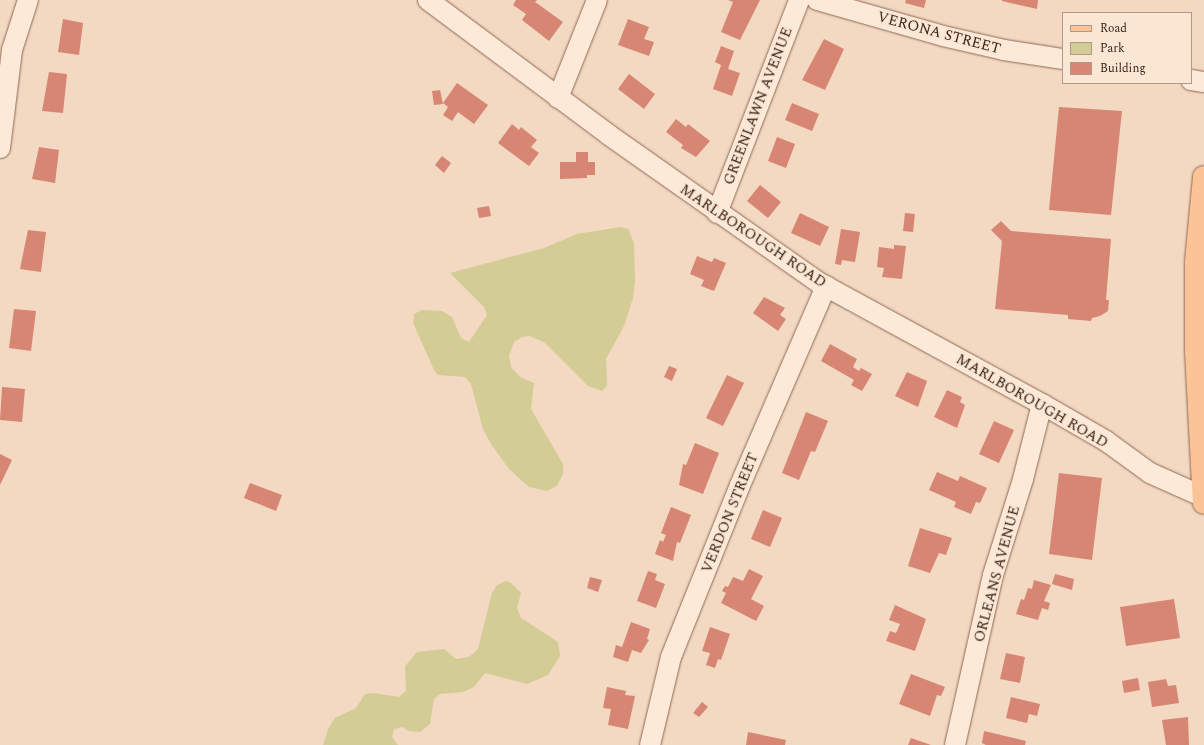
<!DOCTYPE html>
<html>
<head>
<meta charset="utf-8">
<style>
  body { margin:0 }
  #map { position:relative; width:1204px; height:745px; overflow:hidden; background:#f3d9c2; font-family:Spectral,serif }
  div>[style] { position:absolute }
  .green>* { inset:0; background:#d3cc94 }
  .building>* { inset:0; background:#d68673 }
  .roads { filter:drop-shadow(0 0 1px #906856) drop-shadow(0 0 1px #906856) }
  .minor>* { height:20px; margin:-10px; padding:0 10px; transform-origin:10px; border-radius:10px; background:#fde9d7 }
  .major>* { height:22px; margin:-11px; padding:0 11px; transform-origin:11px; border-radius:11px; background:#fbc496 }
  span { translate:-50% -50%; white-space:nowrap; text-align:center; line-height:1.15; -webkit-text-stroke:4px #fae6d3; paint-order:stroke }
  .street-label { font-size:15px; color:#3e251c }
  .legend { position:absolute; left:1062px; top:12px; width:130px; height:72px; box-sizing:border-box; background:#fae6d3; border:1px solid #af998a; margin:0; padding:5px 7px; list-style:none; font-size:12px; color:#3e251c }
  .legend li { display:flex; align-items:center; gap:8px; height:20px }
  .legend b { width:20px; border:1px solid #af998a }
</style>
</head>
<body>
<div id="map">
  <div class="green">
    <i style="clip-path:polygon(620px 227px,628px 229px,634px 243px,635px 282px,633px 298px,624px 326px,606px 359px,607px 386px,602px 391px,588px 386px,544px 342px,529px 336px,522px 337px,514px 342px,509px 356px,511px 367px,520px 377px,534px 383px,531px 409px,563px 464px,563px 474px,557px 486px,547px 491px,529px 487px,509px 469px,491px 444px,483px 429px,471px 384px,465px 377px,438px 375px,434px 370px,413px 323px,414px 314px,422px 310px,442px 311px,452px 317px,461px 338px,469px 342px,487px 315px,484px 307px,450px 273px,544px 248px,577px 234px)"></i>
    <i style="clip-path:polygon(506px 581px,510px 582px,521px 593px,517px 608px,521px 618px,558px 642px,560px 656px,548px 675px,527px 684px,485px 673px,474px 687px,463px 692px,440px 694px,434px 699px,430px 724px,420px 732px,408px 731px,403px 727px,394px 729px,392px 737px,398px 745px,323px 745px,328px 729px,335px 718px,356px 708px,365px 694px,374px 693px,399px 697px,406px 691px,405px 666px,417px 652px,444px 649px,456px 659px,469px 657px,478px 649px,492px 593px,497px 585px)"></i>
  </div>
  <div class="building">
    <i style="clip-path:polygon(516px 0,537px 0,535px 2px,563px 22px,549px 41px,522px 20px,526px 14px,513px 5px)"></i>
    <i style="clip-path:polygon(728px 0,760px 0,740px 40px,721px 32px,733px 2px)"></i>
    <i style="clip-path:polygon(906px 0,926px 0,924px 8px,905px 3px)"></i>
    <i style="clip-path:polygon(1038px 0,1037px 9px,1002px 1px,1002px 0)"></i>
    <i style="clip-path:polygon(63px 19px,83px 23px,79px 55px,58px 52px)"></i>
    <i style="clip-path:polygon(628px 19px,649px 27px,644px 39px,654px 42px,649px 56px,618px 45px)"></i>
    <i style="clip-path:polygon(824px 39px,844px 49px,825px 90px,802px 80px)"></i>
    <i style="clip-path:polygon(721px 46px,734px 51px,728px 69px,740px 73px,732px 96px,713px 89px,721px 65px,715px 62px)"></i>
    <i style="clip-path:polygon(49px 72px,67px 74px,63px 113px,42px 111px)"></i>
    <i style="clip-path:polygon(629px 74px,655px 94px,644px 109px,618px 89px)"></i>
    <i style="clip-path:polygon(457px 83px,488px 105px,474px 124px,458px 112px,452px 121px,443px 115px,448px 107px,443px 103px)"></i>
    <i style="clip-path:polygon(440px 90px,443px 104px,434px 105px,432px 91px)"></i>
    <i style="clip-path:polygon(792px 103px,819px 114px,812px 131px,785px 120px)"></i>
    <i style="clip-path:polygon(1059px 107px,1122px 111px,1111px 215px,1049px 210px)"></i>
    <i style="clip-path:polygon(676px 119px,686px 127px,688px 124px,710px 141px,696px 157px,681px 148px,683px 145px,666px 132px)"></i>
    <i style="clip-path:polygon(512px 124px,519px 130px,521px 127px,537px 140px,531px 147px,539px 153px,529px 166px,498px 143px)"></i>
    <i style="clip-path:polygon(777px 137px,795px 144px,786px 168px,768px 161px)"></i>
    <i style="clip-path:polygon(39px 147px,59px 150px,55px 183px,32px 179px)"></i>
    <i style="clip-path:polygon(576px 152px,588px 152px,588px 162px,595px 162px,595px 175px,587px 175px,587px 178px,560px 179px,560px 162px,576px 162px)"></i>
    <i style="clip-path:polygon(442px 156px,451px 163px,444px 173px,435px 165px)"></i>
    <i style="clip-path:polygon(760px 185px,781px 202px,768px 218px,747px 201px)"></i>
    <i style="clip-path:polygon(489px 206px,491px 216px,479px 218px,477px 208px)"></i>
    <i style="clip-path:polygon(800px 213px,829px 227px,820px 246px,791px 233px)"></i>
    <i style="clip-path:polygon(905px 213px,915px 214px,913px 232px,903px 231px)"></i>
    <i style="clip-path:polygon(1001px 221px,1011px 231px,1111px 239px,1106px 300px,1109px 300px,1108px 311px,1100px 316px,1092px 318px,1091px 321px,1068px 319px,1068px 315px,995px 309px,1002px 241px,991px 230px)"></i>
    <i style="clip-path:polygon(841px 229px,860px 232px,855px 262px,842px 260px,841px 265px,835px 264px)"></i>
    <i style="clip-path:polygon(28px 230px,46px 232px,41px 272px,20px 269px)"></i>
    <i style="clip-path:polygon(894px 245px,906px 246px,902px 279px,882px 277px,884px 268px,877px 267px,879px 247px,894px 249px)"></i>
    <i style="clip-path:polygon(697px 256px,712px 262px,714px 258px,726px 263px,714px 291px,701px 286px,704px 280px,690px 274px)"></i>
    <i style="clip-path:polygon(764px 297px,785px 308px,780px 315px,786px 319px,778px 331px,753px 313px)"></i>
    <i style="clip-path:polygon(14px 309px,36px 311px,31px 351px,9px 348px)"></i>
    <i style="clip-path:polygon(830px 344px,857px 359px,853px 367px,859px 371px,861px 368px,872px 374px,862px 391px,851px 385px,854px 380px,821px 361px)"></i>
    <i style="clip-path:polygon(669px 366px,677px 369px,672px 381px,664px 377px)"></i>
    <i style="clip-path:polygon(907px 372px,927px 381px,918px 407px,895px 396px)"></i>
    <i style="clip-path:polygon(727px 375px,744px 383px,723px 426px,706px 418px)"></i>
    <i style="clip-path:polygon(2px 387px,25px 389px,22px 422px,0 420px)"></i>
    <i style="clip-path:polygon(947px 390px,962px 397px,960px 402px,965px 405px,957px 428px,934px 417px)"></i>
    <i style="clip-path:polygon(806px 412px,828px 421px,815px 452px,811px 451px,799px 480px,782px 473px)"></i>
    <i style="clip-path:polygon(994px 421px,1014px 430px,999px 463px,979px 454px)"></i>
    <i style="clip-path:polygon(695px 443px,719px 453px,703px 494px,679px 485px,683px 464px,686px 465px)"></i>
    <i style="clip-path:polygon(0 454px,12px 460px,0 485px)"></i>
    <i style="clip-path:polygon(937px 472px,958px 481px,960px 476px,987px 488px,980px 503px,976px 502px,971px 514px,954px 507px,956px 502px,929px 490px)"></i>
    <i style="clip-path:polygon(1059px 473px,1102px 478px,1092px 560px,1049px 554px)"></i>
    <i style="clip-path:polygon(250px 483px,282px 495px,276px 511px,244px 498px)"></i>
    <i style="clip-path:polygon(671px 507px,691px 515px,680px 543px,677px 542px,673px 561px,655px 554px,660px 540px,663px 542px,666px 535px,661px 533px)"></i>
    <i style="clip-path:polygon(763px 510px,782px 518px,770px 547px,751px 539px)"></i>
    <i style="clip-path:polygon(920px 528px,952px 538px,946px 555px,939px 553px,930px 573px,908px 566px)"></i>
    <i style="clip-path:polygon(749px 569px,763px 576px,751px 599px,764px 606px,756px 621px,721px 603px,726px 593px,722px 591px,725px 586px,728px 587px,733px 577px,743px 581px)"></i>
    <i style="clip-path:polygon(648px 571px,657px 574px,655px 580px,665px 584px,656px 608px,637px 601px)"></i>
    <i style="clip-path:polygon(1055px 574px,1074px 579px,1072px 590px,1052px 584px)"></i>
    <i style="clip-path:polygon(590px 577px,602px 580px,598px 592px,587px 588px)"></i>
    <i style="clip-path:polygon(1034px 580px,1051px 585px,1044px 601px,1050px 603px,1048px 610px,1042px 608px,1038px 620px,1016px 614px,1021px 599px,1024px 600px,1028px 588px,1032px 589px)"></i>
    <i style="clip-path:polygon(1174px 599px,1180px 638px,1126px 646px,1120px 607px)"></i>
    <i style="clip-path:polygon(895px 605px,926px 619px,915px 651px,886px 641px,890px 631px,896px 633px,900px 624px,889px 620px)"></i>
    <i style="clip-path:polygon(631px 622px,650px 629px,647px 639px,649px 640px,641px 653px,632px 650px,628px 662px,613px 657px,616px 645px,622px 647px)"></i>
    <i style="clip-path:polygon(710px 627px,730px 634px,721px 660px,718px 659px,715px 668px,706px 665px,710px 653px,702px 651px)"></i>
    <i style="clip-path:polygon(1006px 653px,1025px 657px,1020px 683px,1000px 679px)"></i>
    <i style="clip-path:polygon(911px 674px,945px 687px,941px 696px,937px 695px,930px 716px,899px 704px)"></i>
    <i style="clip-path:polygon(1138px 678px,1140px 690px,1124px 693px,1122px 681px)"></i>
    <i style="clip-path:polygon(1166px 679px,1168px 686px,1176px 685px,1179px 703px,1152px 707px,1148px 682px)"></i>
    <i style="clip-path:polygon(607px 687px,626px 691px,625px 695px,635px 696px,628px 729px,608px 725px,611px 709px,603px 708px)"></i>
    <i style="clip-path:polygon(1011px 697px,1040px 704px,1037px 716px,1029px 714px,1027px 723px,1006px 718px)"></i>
    <i style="clip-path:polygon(702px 702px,708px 707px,699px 717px,693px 713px)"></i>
    <i style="clip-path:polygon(1188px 717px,1189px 745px,1166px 745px,1162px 720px)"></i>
    <i style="clip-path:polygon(984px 731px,1026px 741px,1025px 745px,986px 745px,982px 743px)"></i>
    <i style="clip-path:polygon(748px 732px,786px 740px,785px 745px,746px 745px)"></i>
    <i style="clip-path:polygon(911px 738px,931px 745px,908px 745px)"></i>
  </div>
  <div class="roads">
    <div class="minor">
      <i style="left:428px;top:0;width:226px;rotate:36.7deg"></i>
      <i style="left:609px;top:135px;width:256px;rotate:35.1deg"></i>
      <i style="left:818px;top:282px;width:255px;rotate:28.6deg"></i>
      <i style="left:1042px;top:404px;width:74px;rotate:30deg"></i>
      <i style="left:1106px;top:441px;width:54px;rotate:36deg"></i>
      <i style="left:1150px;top:473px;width:59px;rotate:24deg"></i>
      <i style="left:817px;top:0;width:131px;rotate:15.9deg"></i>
      <i style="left:943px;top:36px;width:63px;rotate:12.9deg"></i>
      <i style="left:1004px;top:50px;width:60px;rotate:8.7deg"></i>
      <i style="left:1191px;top:80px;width:13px;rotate:9deg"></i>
      <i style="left:558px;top:98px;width:105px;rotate:-68.3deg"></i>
      <i style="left:0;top:148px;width:99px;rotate:-83deg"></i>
      <i style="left:12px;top:50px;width:52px;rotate:-72.3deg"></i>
      <i style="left:717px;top:213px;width:228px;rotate:-68.9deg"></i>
      <i style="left:650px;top:745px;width:90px;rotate:-76.6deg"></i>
      <i style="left:671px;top:657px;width:185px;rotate:-68.1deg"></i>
      <i style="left:740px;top:485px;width:217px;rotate:-66.6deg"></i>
      <i style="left:955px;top:745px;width:174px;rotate:-77.4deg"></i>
      <i style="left:993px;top:575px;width:101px;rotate:-72.6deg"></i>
      <i style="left:1023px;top:479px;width:77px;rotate:-75.8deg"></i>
    </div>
    <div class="major">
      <i style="left:1204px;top:177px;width:85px;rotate:95.4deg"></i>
      <i style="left:1196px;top:262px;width:89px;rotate:90deg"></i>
      <i style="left:1196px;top:351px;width:152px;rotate:87deg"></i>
    </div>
  </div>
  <div class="street-label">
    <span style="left:939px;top:33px;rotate:15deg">VERONA STREET</span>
    <span style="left:758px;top:106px;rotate:-69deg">GREENLAWN AVENUE</span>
    <span style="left:753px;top:236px;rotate:34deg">MARLBOROUGH ROAD</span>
    <span style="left:1032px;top:401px;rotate:30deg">MARLBOROUGH ROAD</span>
    <span style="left:730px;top:513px;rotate:-68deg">VERDON STREET</span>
    <span style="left:997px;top:574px;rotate:-75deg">ORLEANS AVENUE</span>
  </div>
  <ul class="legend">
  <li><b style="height:5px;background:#fbc496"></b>Road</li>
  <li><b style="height:11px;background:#d3cc94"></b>Park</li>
  <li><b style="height:11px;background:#d68673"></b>Building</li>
  </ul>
</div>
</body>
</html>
